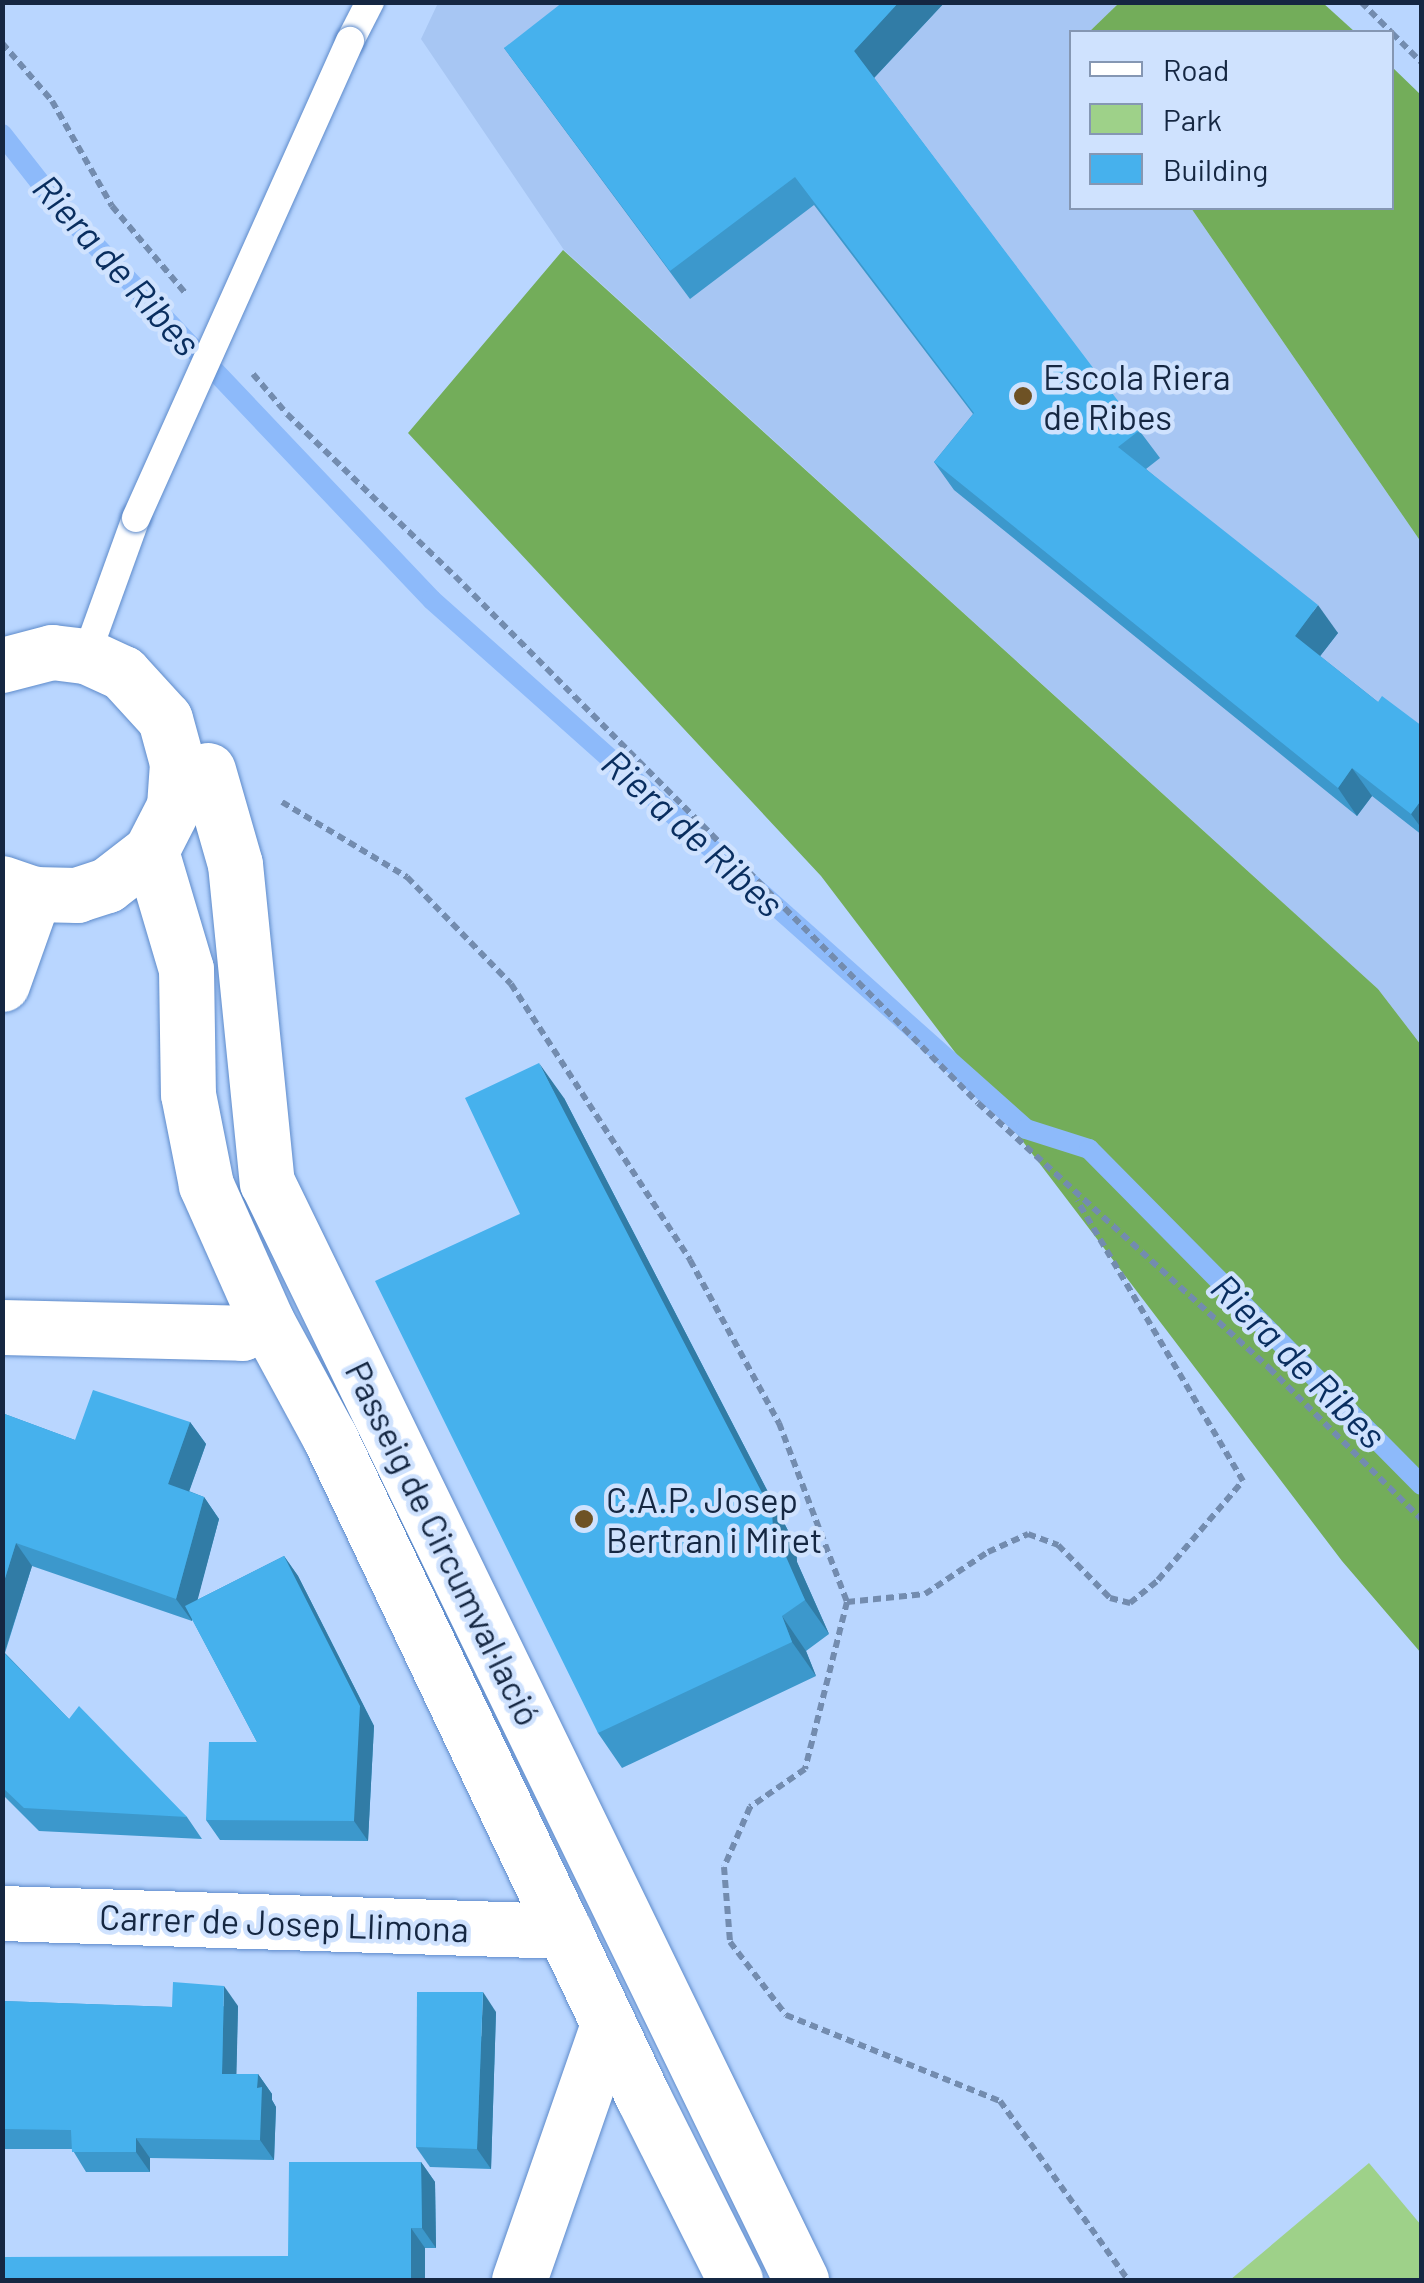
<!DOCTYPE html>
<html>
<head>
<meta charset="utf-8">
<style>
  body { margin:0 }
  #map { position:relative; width:1424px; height:2283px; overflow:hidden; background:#b9d6ff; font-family:Barlow,sans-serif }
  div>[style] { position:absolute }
  .built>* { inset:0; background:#a7c6f3 }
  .green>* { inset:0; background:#9ed189 }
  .forest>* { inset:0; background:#73ad5a }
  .stream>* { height:20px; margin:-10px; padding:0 10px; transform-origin:10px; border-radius:10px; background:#8dbafa }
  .path>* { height:6px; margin-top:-3px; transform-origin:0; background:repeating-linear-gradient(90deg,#738caf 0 8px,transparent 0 13px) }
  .roads { filter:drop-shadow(0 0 2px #5e8bcb) drop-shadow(0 0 2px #5e8bcb) }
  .lane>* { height:28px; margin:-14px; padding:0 14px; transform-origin:14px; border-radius:14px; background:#fff }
  .street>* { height:55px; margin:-27.5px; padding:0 27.5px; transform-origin:27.5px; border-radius:27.5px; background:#fff }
  .secondary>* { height:55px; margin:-27.5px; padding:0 27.5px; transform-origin:27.5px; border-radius:27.5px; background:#fff }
  .bridges { filter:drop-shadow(0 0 2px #5e8bcb) drop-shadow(0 0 2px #5e8bcb) }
  .lane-bridge>* { height:28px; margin:-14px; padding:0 14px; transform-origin:14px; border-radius:14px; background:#fff }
  .wall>* { inset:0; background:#3c98cc }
  .shaded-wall>* { inset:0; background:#317ca6 }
  .building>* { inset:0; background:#46b1ed }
  .dots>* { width:28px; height:28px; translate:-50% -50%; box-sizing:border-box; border:5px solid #cfe2fe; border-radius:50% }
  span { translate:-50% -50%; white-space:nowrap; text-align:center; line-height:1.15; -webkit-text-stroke:9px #cfe2fe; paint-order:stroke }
  .poi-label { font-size:35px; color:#152742 }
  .left { translate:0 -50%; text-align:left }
  .street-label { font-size:35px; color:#152742 }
  .water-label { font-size:38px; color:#092e5f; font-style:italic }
  .frame { position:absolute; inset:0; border:5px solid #152742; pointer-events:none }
  .legend { position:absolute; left:1069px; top:30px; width:325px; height:180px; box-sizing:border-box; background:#cfe2fe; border:2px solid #8597b3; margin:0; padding:12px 18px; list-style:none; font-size:30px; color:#152742 }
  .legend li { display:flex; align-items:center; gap:20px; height:50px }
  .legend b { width:50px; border:2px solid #8597b3 }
</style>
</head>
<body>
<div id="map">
  <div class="built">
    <i style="clip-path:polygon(438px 3px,1119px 3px,1089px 32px,1072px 32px,1072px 208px,1191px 208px,1421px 542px,1421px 1045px,1378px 989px,564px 250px,421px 39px)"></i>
  </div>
  <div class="green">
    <i style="clip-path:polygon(1369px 2163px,1421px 2225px,1421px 2280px,1230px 2280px)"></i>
  </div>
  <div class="forest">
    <i style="clip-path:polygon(1119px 3px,1323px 3px,1355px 32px,1089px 32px)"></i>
    <i style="clip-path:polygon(1392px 67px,1421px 95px,1421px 542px,1191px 208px,1392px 208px)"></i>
    <i style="clip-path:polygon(563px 250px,1378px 989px,1421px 1045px,1421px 1653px,1342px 1561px,821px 876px,408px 433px)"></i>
  </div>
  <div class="stream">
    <i style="left:2px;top:134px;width:94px;rotate:51.9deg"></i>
    <i style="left:60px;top:208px;width:540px;rotate:46.5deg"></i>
    <i style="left:432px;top:600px;width:795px;rotate:41.69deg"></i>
    <i style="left:1026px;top:1129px;width:66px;rotate:17.6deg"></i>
    <i style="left:1089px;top:1149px;width:473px;rotate:45.3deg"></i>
  </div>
  <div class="path">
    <i style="left:1361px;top:2px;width:42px;rotate:45deg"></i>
    <i style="left:1392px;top:33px;width:42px;rotate:45deg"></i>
    <i style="left:2px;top:43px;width:77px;rotate:49.2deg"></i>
    <i style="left:52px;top:101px;width:121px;rotate:60.3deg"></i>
    <i style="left:112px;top:206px;width:116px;rotate:49.9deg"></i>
    <i style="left:253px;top:374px;width:52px;rotate:49.6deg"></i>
    <i style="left:287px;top:414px;width:233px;rotate:44deg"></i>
    <i style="left:455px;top:576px;width:742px;rotate:45.22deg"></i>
    <i style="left:978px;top:1103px;width:394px;rotate:42.3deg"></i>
    <i style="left:1269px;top:1368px;width:216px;rotate:44.8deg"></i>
    <i style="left:282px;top:802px;width:146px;rotate:31deg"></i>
    <i style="left:407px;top:877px;width:149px;rotate:45.8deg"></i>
    <i style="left:511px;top:984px;width:329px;rotate:57deg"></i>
    <i style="left:690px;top:1260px;width:186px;rotate:61.4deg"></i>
    <i style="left:779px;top:1423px;width:191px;rotate:69.2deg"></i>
    <i style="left:847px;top:1602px;width:172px;rotate:104.1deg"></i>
    <i style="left:805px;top:1769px;width:67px;rotate:145.4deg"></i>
    <i style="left:750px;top:1807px;width:65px;rotate:113.4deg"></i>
    <i style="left:724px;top:1867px;width:75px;rotate:85.4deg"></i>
    <i style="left:730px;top:1942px;width:92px;rotate:52.5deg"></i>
    <i style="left:786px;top:2015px;width:231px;rotate:21.9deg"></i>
    <i style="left:1000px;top:2101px;width:220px;rotate:54.4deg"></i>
    <i style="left:847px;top:1602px;width:78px;rotate:-5.9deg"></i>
    <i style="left:925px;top:1594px;width:76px;rotate:-33.7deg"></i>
    <i style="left:988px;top:1552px;width:44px;rotate:-24.2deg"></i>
    <i style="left:1028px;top:1534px;width:32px;rotate:20deg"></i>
    <i style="left:1058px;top:1545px;width:74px;rotate:45.5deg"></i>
    <i style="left:1110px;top:1598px;width:21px;rotate:14deg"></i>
    <i style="left:1130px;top:1603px;width:36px;rotate:-39deg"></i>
    <i style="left:1158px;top:1580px;width:130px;rotate:-49.4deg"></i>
    <i style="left:1243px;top:1481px;width:326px;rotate:-120.6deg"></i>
  </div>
  <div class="roads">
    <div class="lane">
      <i style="left:350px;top:41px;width:44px;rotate:-62.9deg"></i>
      <i style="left:86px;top:656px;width:147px;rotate:-70.1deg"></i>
    </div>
    <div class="street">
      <i style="left:208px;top:770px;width:98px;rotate:74deg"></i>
      <i style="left:235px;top:864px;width:320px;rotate:84.3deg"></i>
      <i style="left:267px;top:1182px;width:1221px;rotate:64.06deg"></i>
      <i style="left:2px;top:984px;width:96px;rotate:-70.4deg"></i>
      <i style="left:2px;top:1327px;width:240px;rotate:1.4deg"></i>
      <i style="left:242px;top:1333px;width:27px;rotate:-24deg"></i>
      <i style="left:2px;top:1913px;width:563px;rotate:1.83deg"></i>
      <i style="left:519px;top:2280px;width:271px;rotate:-70.8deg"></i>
    </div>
    <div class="secondary">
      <i style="left:2px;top:665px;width:52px;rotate:-14.6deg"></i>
      <i style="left:52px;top:652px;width:34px;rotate:7deg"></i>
      <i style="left:86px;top:656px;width:41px;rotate:24.7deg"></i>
      <i style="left:123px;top:673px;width:62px;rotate:47.6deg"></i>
      <i style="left:165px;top:719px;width:46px;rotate:74.7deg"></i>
      <i style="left:177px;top:763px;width:43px;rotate:94deg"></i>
      <i style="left:174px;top:806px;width:51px;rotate:117.1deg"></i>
      <i style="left:151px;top:851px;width:56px;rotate:142.3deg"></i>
      <i style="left:107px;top:885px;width:32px;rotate:162deg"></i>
      <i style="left:77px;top:895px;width:43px;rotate:-178.7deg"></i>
      <i style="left:34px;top:894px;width:34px;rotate:-161deg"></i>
      <i style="left:151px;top:851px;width:123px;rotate:73.5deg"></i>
      <i style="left:186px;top:969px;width:125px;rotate:89.1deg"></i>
      <i style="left:188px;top:1094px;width:93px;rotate:78.8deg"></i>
      <i style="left:206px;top:1185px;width:150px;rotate:66deg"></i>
      <i style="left:267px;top:1322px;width:130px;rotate:61.5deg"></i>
      <i style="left:329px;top:1436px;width:732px;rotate:64.59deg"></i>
      <i style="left:643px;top:2097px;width:205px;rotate:63.3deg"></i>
    </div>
  </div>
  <div class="bridges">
    <div class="lane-bridge">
      <i style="left:136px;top:518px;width:523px;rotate:-65.84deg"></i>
    </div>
  </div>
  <div class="wall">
    <i style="clip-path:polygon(945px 2px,874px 78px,1160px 458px,1146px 469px,1338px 633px,1320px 656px,1378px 702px,1422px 726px,1422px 835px,1372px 796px,1357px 816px,954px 490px,934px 462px,973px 414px,814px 205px,690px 299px,504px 48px,620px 4px)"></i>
    <i style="clip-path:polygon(564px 1098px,796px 1546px,797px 1562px,829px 1634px,806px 1651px,816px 1676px,622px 1768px,598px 1733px,520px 1214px)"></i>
    <i style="clip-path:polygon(2px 1413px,75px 1440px,190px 1422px,206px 1444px,189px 1491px,204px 1497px,219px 1519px,197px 1600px,284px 1556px,298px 1576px,374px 1726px,368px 1841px,220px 1840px,206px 1820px,257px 1742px,192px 1619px,192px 1621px,32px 1566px,5px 1653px,69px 1719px,187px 1817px,202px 1839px,39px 1831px,2px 1794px)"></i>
    <i style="clip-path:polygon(2px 2001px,172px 2007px,238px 2006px,236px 2074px,258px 2074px,272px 2094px,272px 2100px,276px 2107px,274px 2160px,150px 2158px,150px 2172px,86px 2172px,72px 2149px,2px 2149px)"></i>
    <i style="clip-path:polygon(496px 2012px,491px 2169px,430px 2167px,416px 2147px)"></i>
    <i style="clip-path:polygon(421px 2162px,435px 2182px,436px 2248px,425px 2248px,425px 2280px,2px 2280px,288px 2256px)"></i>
  </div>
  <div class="shaded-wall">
    <i style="clip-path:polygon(899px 2px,945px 2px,873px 79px,854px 51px)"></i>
    <i style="clip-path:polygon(1318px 605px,1338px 633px,1314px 664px,1295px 636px)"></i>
    <i style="clip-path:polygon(1352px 768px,1372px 796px,1357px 816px,1338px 788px)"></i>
    <i style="clip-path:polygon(1422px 799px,1422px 829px,1411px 814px)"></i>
    <i style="clip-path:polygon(539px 1063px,564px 1098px,796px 1546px,797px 1562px,829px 1634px,805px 1600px)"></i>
    <i style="clip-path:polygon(190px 1422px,206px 1444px,184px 1506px,168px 1484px)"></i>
    <i style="clip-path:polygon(204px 1497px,219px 1519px,192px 1621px,176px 1599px)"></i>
    <i style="clip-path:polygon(16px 1543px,32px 1566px,3px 1657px,2px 1588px)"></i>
    <i style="clip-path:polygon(284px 1556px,298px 1576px,374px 1726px,368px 1841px,354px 1821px)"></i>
    <i style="clip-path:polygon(782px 1616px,806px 1651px,816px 1676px,792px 1642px)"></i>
    <i style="clip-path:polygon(224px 1986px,238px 2006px,236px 2094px,222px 2074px)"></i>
    <i style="clip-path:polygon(483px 1992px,496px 2012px,491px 2169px,477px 2149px)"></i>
    <i style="clip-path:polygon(258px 2074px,272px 2094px,272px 2100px,276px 2107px,274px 2160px,260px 2140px,257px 2088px)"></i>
    <i style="clip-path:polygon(136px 2138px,150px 2158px,150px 2172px,136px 2152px)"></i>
    <i style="clip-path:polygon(421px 2162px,435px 2182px,436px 2248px,422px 2228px)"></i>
    <i style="clip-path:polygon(411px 2228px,425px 2248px,425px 2280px,411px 2280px)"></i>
  </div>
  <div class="building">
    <i style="clip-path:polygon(563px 2px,618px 2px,619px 5px,623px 2px,899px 2px,854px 51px,1140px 430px,1118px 447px,1318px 605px,1295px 636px,1378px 702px,1382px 696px,1422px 726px,1422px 799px,1411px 814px,1352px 768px,1338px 788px,934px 462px,974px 413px,795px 177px,670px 271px,504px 48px)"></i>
    <i style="clip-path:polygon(539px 1063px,772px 1512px,773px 1527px,805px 1600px,782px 1616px,792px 1642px,598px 1733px,375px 1281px,520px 1214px,465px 1098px)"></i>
    <i style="clip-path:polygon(93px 1390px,190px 1422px,168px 1484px,204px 1497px,176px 1599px,16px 1543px,2px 1588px,2px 1413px,75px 1440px)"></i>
    <i style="clip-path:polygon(284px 1556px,360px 1706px,354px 1821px,206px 1820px,209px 1742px,257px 1742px,185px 1606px)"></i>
    <i style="clip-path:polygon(2px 1651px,69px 1719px,79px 1706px,187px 1817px,24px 1808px,2px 1787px)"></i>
    <i style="clip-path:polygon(173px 1982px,224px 1986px,222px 2074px,258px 2074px,257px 2088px,262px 2087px,260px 2140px,136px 2138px,136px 2152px,72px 2152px,71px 2130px,2px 2129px,2px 2001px,172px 2007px)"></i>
    <i style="clip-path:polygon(417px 1992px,483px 1992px,477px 2149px,416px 2147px)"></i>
    <i style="clip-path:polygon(289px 2162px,421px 2162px,422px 2228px,411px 2228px,411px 2280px,2px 2280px,2px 2257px,288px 2256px)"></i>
  </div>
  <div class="dots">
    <i style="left:1023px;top:396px;background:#6e5225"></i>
    <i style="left:584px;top:1519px;background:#6e5225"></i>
  </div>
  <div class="poi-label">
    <span class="left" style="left:1043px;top:396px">Escola Riera<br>de Ribes</span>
    <span class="left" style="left:606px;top:1519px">C.A.P. Josep<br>Bertran i Miret</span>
  </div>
  <div class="street-label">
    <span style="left:444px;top:1543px;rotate:64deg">Passeig de Circumval·lació</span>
    <span style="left:284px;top:1922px;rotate:2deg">Carrer de Josep Llimona</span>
  </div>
  <div class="water-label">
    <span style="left:117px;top:265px;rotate:48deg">Riera de Ribes</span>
    <span style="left:693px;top:833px;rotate:42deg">Riera de Ribes</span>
    <span style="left:1299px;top:1361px;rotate:45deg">Riera de Ribes</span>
  </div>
  <div class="frame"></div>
  <ul class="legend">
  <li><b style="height:12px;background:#fff"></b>Road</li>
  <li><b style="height:28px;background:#9ed189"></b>Park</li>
  <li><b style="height:28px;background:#46b1ed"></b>Building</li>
  </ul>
</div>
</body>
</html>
